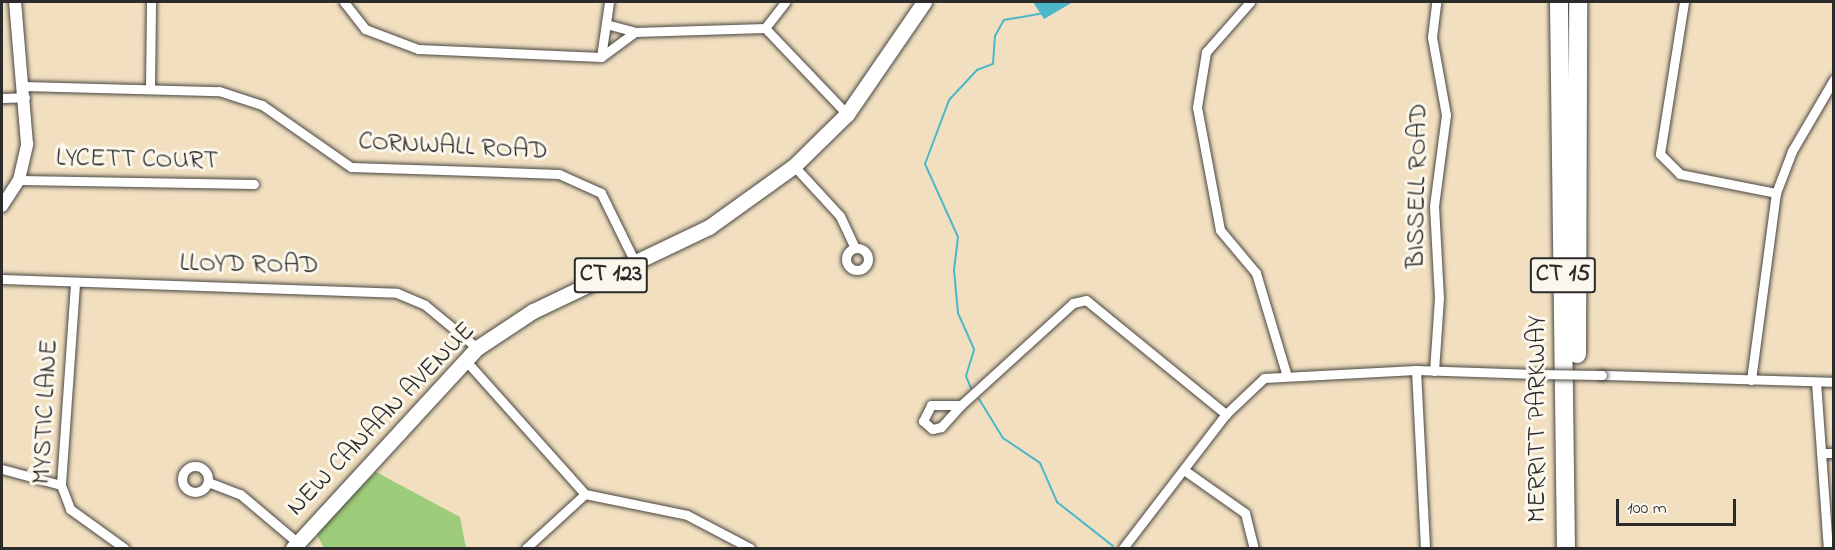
<!DOCTYPE html>
<html>
<head>
<meta charset="utf-8">
<style>
  body { margin:0 }
  #map { position:relative; width:1835px; height:550px; overflow:hidden; background:#f1dfc0; font-family:"Indie Flower",sans-serif }
  div>[style] { position:absolute }
  .green>* { inset:0; background:#9dcc7a }
  .water>* { inset:0; background:#4cb7c9 }
  .stream>* { height:2px; margin:-1px; padding:0 1px; transform-origin:1px; border-radius:1px; background:#4cb7c9 }
  .roads { filter:drop-shadow(0 0 2px #494641) drop-shadow(0 0 2px #494641) }
  .minor>* { height:9px; margin:-4.5px; padding:0 4.5px; transform-origin:4.5px; border-radius:4.5px; background:#fff }
  .minor>.ring { margin:-4.5px; padding:0; box-sizing:content-box; background:none; border:9px solid #fff; border-radius:50% }
  .tertiary>* { height:12px; margin:-6px; padding:0 6px; transform-origin:6px; border-radius:6px; background:#fff }
  .primary>* { height:15px; margin:-7.5px; padding:0 7.5px; transform-origin:7.5px; border-radius:7.5px; background:#fff }
  .motorway>* { height:18px; margin:-9px; padding:0 9px; transform-origin:9px; border-radius:9px; background:#fff }
  .bridges { filter:drop-shadow(0 0 2px #494641) drop-shadow(0 0 2px #494641) }
  .minor-bridge>* { height:9px; margin:-4.5px; padding:0 4.5px; transform-origin:4.5px; border-radius:4.5px; background:#fff }
  span { translate:-50% -50%; white-space:nowrap; text-align:center; line-height:1.15; -webkit-text-stroke:6px #fbf7ec; paint-order:stroke }
  .shield-label span { padding:2px 4px; background:#fbf7ec; border:2px solid; border-radius:4px; -webkit-text-stroke-width:0 }
  .shield-label { font-size:24px; color:#2b2b2b; font-weight:700 }
  .street-label { font-size:26px; color:#2b2b2b }
  .frame { position:absolute; inset:0; border:3px solid #2b2b2b; pointer-events:none }
  .scale { position:absolute; left:1616px; top:499px; width:120px; height:27px; box-sizing:border-box; border:3px solid #2b2b2b; border-top:0; padding-left:8px; font-size:18px; line-height:21px; white-space:nowrap; color:#2b2b2b; -webkit-text-stroke:4px #fbf7ec; paint-order:stroke }
</style>
</head>
<body>
<div id="map">
  <div class="green">
    <i style="clip-path:polygon(376px 472px,460px 517px,466px 548px,324px 548px,316px 533px)"></i>
  </div>
  <div class="water">
    <i style="clip-path:polygon(1033px 2px,1073px 2px,1044px 19px)"></i>
  </div>
  <div class="stream">
    <i style="left:971px;top:388px;width:13px;rotate:-113deg"></i>
    <i style="left:966px;top:376px;width:28px;rotate:-73deg"></i>
    <i style="left:974px;top:349px;width:39px;rotate:-114deg"></i>
    <i style="left:958px;top:313px;width:43px;rotate:-95.3deg"></i>
    <i style="left:954px;top:270px;width:33px;rotate:-83deg"></i>
    <i style="left:958px;top:237px;width:80px;rotate:-114.3deg"></i>
    <i style="left:925px;top:164px;width:68px;rotate:-69.4deg"></i>
    <i style="left:949px;top:100px;width:41px;rotate:-47deg"></i>
    <i style="left:977px;top:70px;width:17px;rotate:-21deg"></i>
    <i style="left:993px;top:64px;width:28px;rotate:-86deg"></i>
    <i style="left:995px;top:36px;width:18px;rotate:-61deg"></i>
    <i style="left:1004px;top:20px;width:41px;rotate:-9.9deg"></i>
    <i style="left:979px;top:399px;width:46px;rotate:58.4deg"></i>
    <i style="left:1003px;top:438px;width:45px;rotate:34deg"></i>
    <i style="left:1040px;top:463px;width:43px;rotate:66.4deg"></i>
    <i style="left:1057px;top:502px;width:71px;rotate:38.2deg"></i>
  </div>
  <div class="roads">
    <div class="minor">
      <i style="left:344px;top:2px;width:34px;rotate:52deg"></i>
      <i style="left:365px;top:29px;width:57px;rotate:20.7deg"></i>
      <i style="left:418px;top:49px;width:183px;rotate:2.5deg"></i>
      <i style="left:1250px;top:2px;width:67px;rotate:131.3deg"></i>
      <i style="left:1206px;top:52px;width:56px;rotate:99.3deg"></i>
      <i style="left:1197px;top:107px;width:125px;rotate:79.4deg"></i>
      <i style="left:1220px;top:230px;width:56px;rotate:50.1deg"></i>
      <i style="left:1256px;top:273px;width:104px;rotate:73.3deg"></i>
      <i style="left:1684px;top:2px;width:154px;rotate:99deg"></i>
      <i style="left:1660px;top:154px;width:28px;rotate:45deg"></i>
      <i style="left:1680px;top:174px;width:98px;rotate:11.2deg"></i>
      <i style="left:606px;top:24px;width:30px;rotate:15deg"></i>
      <i style="left:765px;top:28px;width:119px;rotate:46.4deg"></i>
      <i style="left:601px;top:57px;width:42px;rotate:-36.3deg"></i>
      <i style="left:635px;top:32px;width:130px;rotate:-1.8deg"></i>
      <i style="left:765px;top:28px;width:33px;rotate:-52deg"></i>
      <i style="left:601px;top:57px;width:56px;rotate:-81.7deg"></i>
      <i style="left:23px;top:86px;width:196px;rotate:1.5deg"></i>
      <i style="left:219px;top:91px;width:45px;rotate:18deg"></i>
      <i style="left:262px;top:105px;width:108px;rotate:34.9deg"></i>
      <i style="left:351px;top:167px;width:208px;rotate:1.9deg"></i>
      <i style="left:559px;top:174px;width:46px;rotate:24.3deg"></i>
      <i style="left:601px;top:193px;width:79px;rotate:63.8deg"></i>
      <i style="left:150px;top:88px;width:86px;rotate:-89.3deg"></i>
      <i style="left:2px;top:98px;width:23px;rotate:-2deg"></i>
      <i style="left:794px;top:166px;width:68px;rotate:47.4deg"></i>
      <i style="left:840px;top:216px;width:35px;rotate:65deg"></i>
      <i style="left:19px;top:180px;width:235px;rotate:1deg"></i>
      <i class="ring" style="left:846px;top:248px;width:13px;height:13px"></i>
      <i style="left:2px;top:279px;width:395px;rotate:2deg"></i>
      <i style="left:397px;top:293px;width:30px;rotate:23deg"></i>
      <i style="left:425px;top:305px;width:67px;rotate:39.6deg"></i>
      <i style="left:75px;top:284px;width:201px;rotate:94deg"></i>
      <i style="left:61px;top:485px;width:26px;rotate:69deg"></i>
      <i style="left:70px;top:509px;width:67px;rotate:35.8deg"></i>
      <i style="left:467px;top:362px;width:177px;rotate:48.2deg"></i>
      <i style="left:585px;top:494px;width:104px;rotate:11.6deg"></i>
      <i style="left:687px;top:515px;width:71px;rotate:27.6deg"></i>
      <i style="left:1416px;top:370px;width:178px;rotate:87.1deg"></i>
      <i style="left:1434px;top:371px;width:73px;rotate:-86.1deg"></i>
      <i style="left:1439px;top:298px;width:92px;rotate:-93.1deg"></i>
      <i style="left:1434px;top:206px;width:92px;rotate:-82.5deg"></i>
      <i style="left:1446px;top:115px;width:79px;rotate:-100.2deg"></i>
      <i style="left:1432px;top:37px;width:35px;rotate:-83deg"></i>
      <i style="left:1602px;top:375px;width:232px;rotate:1.7deg"></i>
      <i style="left:1751px;top:380px;width:189px;rotate:-82.4deg"></i>
      <i style="left:1776px;top:193px;width:45px;rotate:-69.1deg"></i>
      <i style="left:1792px;top:151px;width:83px;rotate:-59.7deg"></i>
      <i style="left:1816px;top:382px;width:166px;rotate:85.9deg"></i>
      <i style="left:961px;top:405px;width:30px;rotate:132deg"></i>
      <i style="left:941px;top:427px;width:9px;rotate:167deg"></i>
      <i style="left:932px;top:429px;width:12px;rotate:-138deg"></i>
      <i style="left:923px;top:421px;width:18px;rotate:-63deg"></i>
      <i style="left:931px;top:405px;width:30px"></i>
      <i style="left:961px;top:405px;width:151px;rotate:-42.3deg"></i>
      <i style="left:1073px;top:303px;width:13px;rotate:-13deg"></i>
      <i style="left:1086px;top:300px;width:181px;rotate:39.2deg"></i>
      <i style="left:1821px;top:453px;width:13px"></i>
      <i class="ring" style="left:182px;top:466px;width:17px;height:17px"></i>
      <i style="left:2px;top:469px;width:61px;rotate:15.2deg"></i>
      <i style="left:1184px;top:470px;width:75px;rotate:35.2deg"></i>
      <i style="left:1245px;top:513px;width:36px;rotate:76deg"></i>
      <i style="left:208px;top:482px;width:34px;rotate:21deg"></i>
      <i style="left:240px;top:494px;width:76px;rotate:40.2deg"></i>
      <i style="left:526px;top:548px;width:80px;rotate:-42.5deg"></i>
      <i style="left:1123px;top:548px;width:169px;rotate:-52.5deg"></i>
      <i style="left:1226px;top:414px;width:52px;rotate:-43.5deg"></i>
      <i style="left:1264px;top:378px;width:152px;rotate:-3deg"></i>
      <i style="left:1416px;top:370px;width:120px;rotate:1.9deg"></i>
    </div>
    <div class="tertiary">
      <i style="left:2px;top:206px;width:31px;rotate:-57deg"></i>
      <i style="left:19px;top:180px;width:37px;rotate:-77deg"></i>
      <i style="left:27px;top:144px;width:143px;rotate:-94.8deg"></i>
    </div>
    <div class="primary">
      <i style="left:293px;top:548px;width:272px;rotate:-47.4deg"></i>
      <i style="left:477px;top:348px;width:67px;rotate:-33.5deg"></i>
      <i style="left:533px;top:311px;width:195px;rotate:-25.5deg"></i>
      <i style="left:709px;top:227px;width:105px;rotate:-35.7deg"></i>
      <i style="left:794px;top:166px;width:74px;rotate:-44.5deg"></i>
      <i style="left:847px;top:114px;width:136px;rotate:-55.5deg"></i>
    </div>
    <div class="motorway">
      <i style="left:1559px;top:2px;width:546px;rotate:89.27deg"></i>
      <i style="left:1577px;top:354px;width:352px;rotate:-89.8deg"></i>
    </div>
  </div>
  <div class="bridges">
    <div class="minor-bridge">
      <i style="left:1536px;top:374px;width:66px;rotate:0.9deg"></i>
    </div>
  </div>
  <div class="shield-label">
    <span style="left:611px;top:275px">CT 123</span>
    <span style="left:1563px;top:275px">CT 15</span>
  </div>
  <div class="street-label">
    <span style="left:453px;top:148px;rotate:3deg">CORNWALL ROAD</span>
    <span style="left:137px;top:161px;rotate:1deg">LYCETT COURT</span>
    <span style="left:1419px;top:186px;rotate:-89deg">BISSELL ROAD</span>
    <span style="left:249px;top:266px;rotate:1deg">LLOYD ROAD</span>
    <span style="left:47px;top:412px;rotate:-87deg">MYSTIC LANE</span>
    <span style="left:1539px;top:419px;rotate:-90deg">MERRITT PARKWAY</span>
    <span style="left:382px;top:420px;rotate:-46deg">NEW CANAAN AVENUE</span>
  </div>
  <div class="frame"></div>
  <div class="scale">100 m</div>
</div>
</body>
</html>
